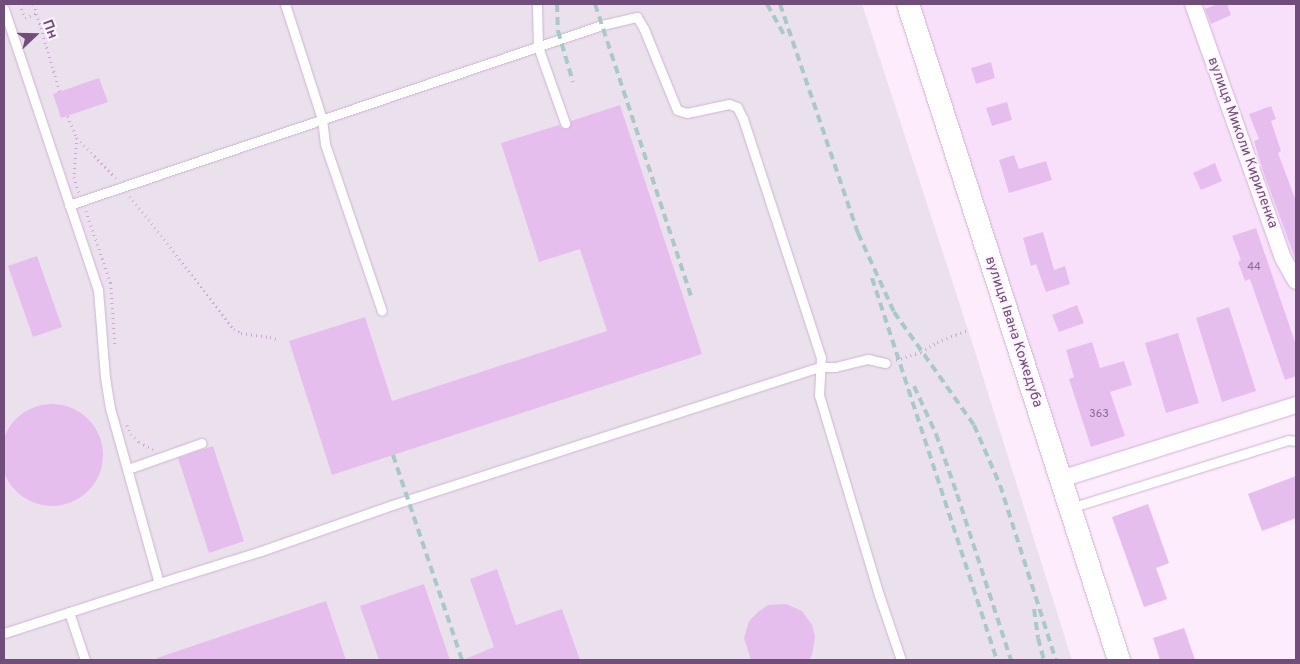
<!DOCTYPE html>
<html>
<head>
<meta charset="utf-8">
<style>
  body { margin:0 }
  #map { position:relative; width:1300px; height:664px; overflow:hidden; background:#fdecfc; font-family:Overpass,sans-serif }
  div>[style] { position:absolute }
  .residential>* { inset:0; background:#f9e0fa }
  .industrial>* { inset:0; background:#ebe1ed }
  .building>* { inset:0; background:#e5beee }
  .round { border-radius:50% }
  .path>* { height:2.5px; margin-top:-1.25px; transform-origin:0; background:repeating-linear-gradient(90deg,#cfa5d9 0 1px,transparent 0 5px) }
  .roads { filter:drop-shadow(0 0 1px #ceb3d3) drop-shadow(0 0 1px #ceb3d3) }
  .lane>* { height:9px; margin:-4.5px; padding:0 4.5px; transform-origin:4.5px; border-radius:4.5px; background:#fff }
  .street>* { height:16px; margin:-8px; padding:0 8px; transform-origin:8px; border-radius:8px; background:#fff }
  .secondary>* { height:22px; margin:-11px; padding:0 11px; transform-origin:11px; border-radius:11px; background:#fff }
  .rail>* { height:4px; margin-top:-2px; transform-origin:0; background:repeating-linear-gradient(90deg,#a8c9c7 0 8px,transparent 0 13px) }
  span { translate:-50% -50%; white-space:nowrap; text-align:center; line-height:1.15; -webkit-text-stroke:4px #fff3ff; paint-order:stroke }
  .number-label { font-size:11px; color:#8d6997 }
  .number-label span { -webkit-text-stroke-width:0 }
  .street-label { font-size:14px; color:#704d7a }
  .frame { position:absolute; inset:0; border:5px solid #704d7a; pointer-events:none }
  .north { position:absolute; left:10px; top:10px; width:50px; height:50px; -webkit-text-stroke:4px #fff3ff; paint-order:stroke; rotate:69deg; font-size:14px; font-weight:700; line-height:20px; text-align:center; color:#704d7a }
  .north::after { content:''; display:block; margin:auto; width:18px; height:22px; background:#704d7a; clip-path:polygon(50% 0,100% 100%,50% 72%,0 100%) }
</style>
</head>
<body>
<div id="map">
  <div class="residential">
    <i style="clip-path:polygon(906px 4px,1296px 4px,1296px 405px,1061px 479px)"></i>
  </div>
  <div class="industrial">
    <i style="clip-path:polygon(4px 4px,862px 4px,971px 339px,1072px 660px,4px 660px)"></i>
  </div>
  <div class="building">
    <i style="clip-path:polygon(1218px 4px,1227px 4px,1231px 15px,1211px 24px,1205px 9px)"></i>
    <i style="clip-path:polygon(991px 62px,995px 78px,976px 84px,971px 68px)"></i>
    <i style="clip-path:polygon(99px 78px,108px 102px,61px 118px,53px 94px)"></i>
    <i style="clip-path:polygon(1007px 102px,1012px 120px,992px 126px,986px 108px)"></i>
    <i style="clip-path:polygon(620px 105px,702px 354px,332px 475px,289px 341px,365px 317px,392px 401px,607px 331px,580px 249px,539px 262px,501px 143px,559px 125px,561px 128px,567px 129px,570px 127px,571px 121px)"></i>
    <i style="clip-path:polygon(1271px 106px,1276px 119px,1271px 121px,1281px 151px,1278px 153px,1296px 201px,1296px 261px,1263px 171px,1254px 141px,1259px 139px,1249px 114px)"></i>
    <i style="clip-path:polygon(1014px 155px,1019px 169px,1046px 161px,1052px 180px,1009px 193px,999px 160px)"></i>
    <i style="clip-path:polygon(1215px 163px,1222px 181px,1201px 190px,1193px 173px)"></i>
    <i style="clip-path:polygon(1256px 228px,1296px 345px,1296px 376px,1285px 380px,1250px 279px,1245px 281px,1238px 262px,1241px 260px,1232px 236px)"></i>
    <i style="clip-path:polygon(1043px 232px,1054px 270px,1065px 266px,1070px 284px,1046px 292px,1036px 264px,1031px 266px,1023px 238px)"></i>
    <i style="clip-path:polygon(37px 256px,62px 327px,33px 337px,8px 266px)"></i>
    <i style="clip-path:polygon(1077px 305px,1084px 323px,1059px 332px,1052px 315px)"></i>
    <i style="clip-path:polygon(1229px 307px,1256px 391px,1222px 402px,1196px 318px)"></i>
    <i style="clip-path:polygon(1178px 333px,1199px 403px,1166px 413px,1145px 343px)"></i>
    <i style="clip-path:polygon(1092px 342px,1100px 368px,1124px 361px,1132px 385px,1110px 392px,1125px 436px,1091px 447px,1069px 379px,1074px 377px,1066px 350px)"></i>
    <i class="round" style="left:1px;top:404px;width:102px;height:102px"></i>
    <i style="clip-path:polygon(213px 446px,244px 541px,209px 553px,178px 458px)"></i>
    <i style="clip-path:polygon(1296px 476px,1296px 518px,1262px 531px,1248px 494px)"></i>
    <i style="clip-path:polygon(1148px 504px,1169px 563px,1156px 568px,1167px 599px,1144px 607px,1112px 517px)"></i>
    <i style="clip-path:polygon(497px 569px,516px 625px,562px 609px,580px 660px,463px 660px,494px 647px,470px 579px)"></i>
    <i style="clip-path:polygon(424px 584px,450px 660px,379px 660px,360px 606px)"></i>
    <i style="clip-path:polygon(326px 601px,346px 660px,157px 660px,157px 658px)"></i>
    <i style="clip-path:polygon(786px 604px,802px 611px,812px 625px,815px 637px,812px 655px,809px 660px,751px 660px,744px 638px,749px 621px,758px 612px,768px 605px)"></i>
    <i style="clip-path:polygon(1184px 628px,1195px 660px,1160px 660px,1153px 638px)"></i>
  </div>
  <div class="path">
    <i style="left:20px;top:4px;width:15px;rotate:70deg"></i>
    <i style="left:25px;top:18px;width:13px;rotate:-23deg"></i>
    <i style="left:34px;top:4px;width:92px;rotate:73.5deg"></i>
    <i style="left:68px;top:116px;width:24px;rotate:68deg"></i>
    <i style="left:77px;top:138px;width:39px;rotate:94deg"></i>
    <i style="left:74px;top:177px;width:16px;rotate:72deg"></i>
    <i style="left:77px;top:138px;width:56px;rotate:45.7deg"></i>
    <i style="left:130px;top:196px;width:169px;rotate:52deg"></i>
    <i style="left:234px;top:329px;width:8px;rotate:30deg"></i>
    <i style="left:241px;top:333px;width:29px;rotate:8deg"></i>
    <i style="left:270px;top:337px;width:9px;rotate:18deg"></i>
    <i style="left:86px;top:211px;width:76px;rotate:70.9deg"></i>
    <i style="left:111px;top:283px;width:61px;rotate:86.2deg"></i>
    <i style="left:896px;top:360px;width:26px;rotate:-18deg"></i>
    <i style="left:921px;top:352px;width:19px;rotate:-32deg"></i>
    <i style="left:937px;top:342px;width:33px;rotate:-21deg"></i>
    <i style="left:127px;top:425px;width:10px;rotate:66deg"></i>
    <i style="left:131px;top:434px;width:11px;rotate:45deg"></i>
    <i style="left:139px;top:442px;width:16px;rotate:27deg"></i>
  </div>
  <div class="roads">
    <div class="lane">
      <i style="left:285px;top:4px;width:121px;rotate:72.2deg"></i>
      <i style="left:322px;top:119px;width:25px;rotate:83deg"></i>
      <i style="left:325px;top:144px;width:176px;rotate:71.2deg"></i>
      <i style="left:537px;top:4px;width:43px;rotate:88.7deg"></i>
      <i style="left:538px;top:47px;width:81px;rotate:70.4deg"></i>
      <i style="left:4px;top:9px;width:296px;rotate:71.5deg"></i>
      <i style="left:98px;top:290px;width:87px;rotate:85.4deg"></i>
      <i style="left:105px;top:377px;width:31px;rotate:81deg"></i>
      <i style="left:110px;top:408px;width:182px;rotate:74.4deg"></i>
      <i style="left:159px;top:583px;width:163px;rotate:162.1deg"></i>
      <i style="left:69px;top:205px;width:563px;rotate:-18.66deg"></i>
      <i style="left:602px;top:25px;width:36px;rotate:-13deg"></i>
      <i style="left:637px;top:17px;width:14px;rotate:60deg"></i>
      <i style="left:644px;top:29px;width:87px;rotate:67.8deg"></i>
      <i style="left:677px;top:110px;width:10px;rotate:17deg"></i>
      <i style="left:687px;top:113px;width:43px;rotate:-12.1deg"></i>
      <i style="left:729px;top:104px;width:9px;rotate:21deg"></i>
      <i style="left:737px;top:107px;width:13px;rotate:63deg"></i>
      <i style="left:743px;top:119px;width:250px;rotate:71.9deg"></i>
      <i style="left:821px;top:357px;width:38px;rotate:93deg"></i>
      <i style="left:819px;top:395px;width:209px;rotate:73.3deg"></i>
      <i style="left:879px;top:595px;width:69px;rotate:71.3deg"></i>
      <i style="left:128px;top:469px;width:78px;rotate:-19.4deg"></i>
      <i style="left:1070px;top:508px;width:228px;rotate:-17.3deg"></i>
      <i style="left:1288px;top:440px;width:8px;rotate:7deg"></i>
      <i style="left:159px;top:583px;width:107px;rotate:-17.4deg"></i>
      <i style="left:261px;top:551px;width:139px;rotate:-19.3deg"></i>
      <i style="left:392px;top:505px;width:450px;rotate:-17.9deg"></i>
      <i style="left:820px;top:367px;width:15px"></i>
      <i style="left:835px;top:367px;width:34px;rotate:-14deg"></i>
      <i style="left:868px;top:359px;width:18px;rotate:13deg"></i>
      <i style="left:69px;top:612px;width:51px;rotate:71.6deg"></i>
    </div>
    <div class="street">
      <i style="left:1193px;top:4px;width:269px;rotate:70.5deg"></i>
      <i style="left:1283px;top:258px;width:26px;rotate:61deg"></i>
      <i style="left:1061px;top:479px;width:246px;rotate:-17.5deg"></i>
    </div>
    <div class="secondary">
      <i style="left:908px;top:4px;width:689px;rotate:72.17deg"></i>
    </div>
  </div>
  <div class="rail">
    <i style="left:557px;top:4px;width:27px;rotate:88deg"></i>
    <i style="left:558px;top:31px;width:53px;rotate:73.6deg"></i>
    <i style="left:595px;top:4px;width:307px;rotate:71.8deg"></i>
    <i style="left:767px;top:4px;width:39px;rotate:61deg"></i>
    <i style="left:780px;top:4px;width:242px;rotate:71.2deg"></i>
    <i style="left:858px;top:233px;width:87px;rotate:65.5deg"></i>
    <i style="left:894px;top:312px;width:138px;rotate:54.7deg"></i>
    <i style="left:974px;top:425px;width:65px;rotate:66.6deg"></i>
    <i style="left:1000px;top:485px;width:184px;rotate:72.3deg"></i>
    <i style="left:872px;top:278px;width:402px;rotate:71.9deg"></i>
    <i style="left:914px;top:386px;width:53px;rotate:65.4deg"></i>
    <i style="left:936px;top:434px;width:64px;rotate:70.7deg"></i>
    <i style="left:957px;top:494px;width:175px;rotate:72deg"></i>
    <i style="left:393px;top:455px;width:216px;rotate:71.4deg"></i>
    <i style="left:1034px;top:609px;width:29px;rotate:82deg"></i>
    <i style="left:1038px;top:638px;width:23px;rotate:75deg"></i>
  </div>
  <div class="number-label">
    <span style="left:1254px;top:267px">44</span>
    <span style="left:1099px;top:414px">363</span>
  </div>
  <div class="street-label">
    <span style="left:1242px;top:143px;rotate:70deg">вулиця Миколи Кириленка</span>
    <span style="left:1013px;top:332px;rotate:72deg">вулиця Івана Кожедуба</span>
  </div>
  <div class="frame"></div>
  <div class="north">Пн</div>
</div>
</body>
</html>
